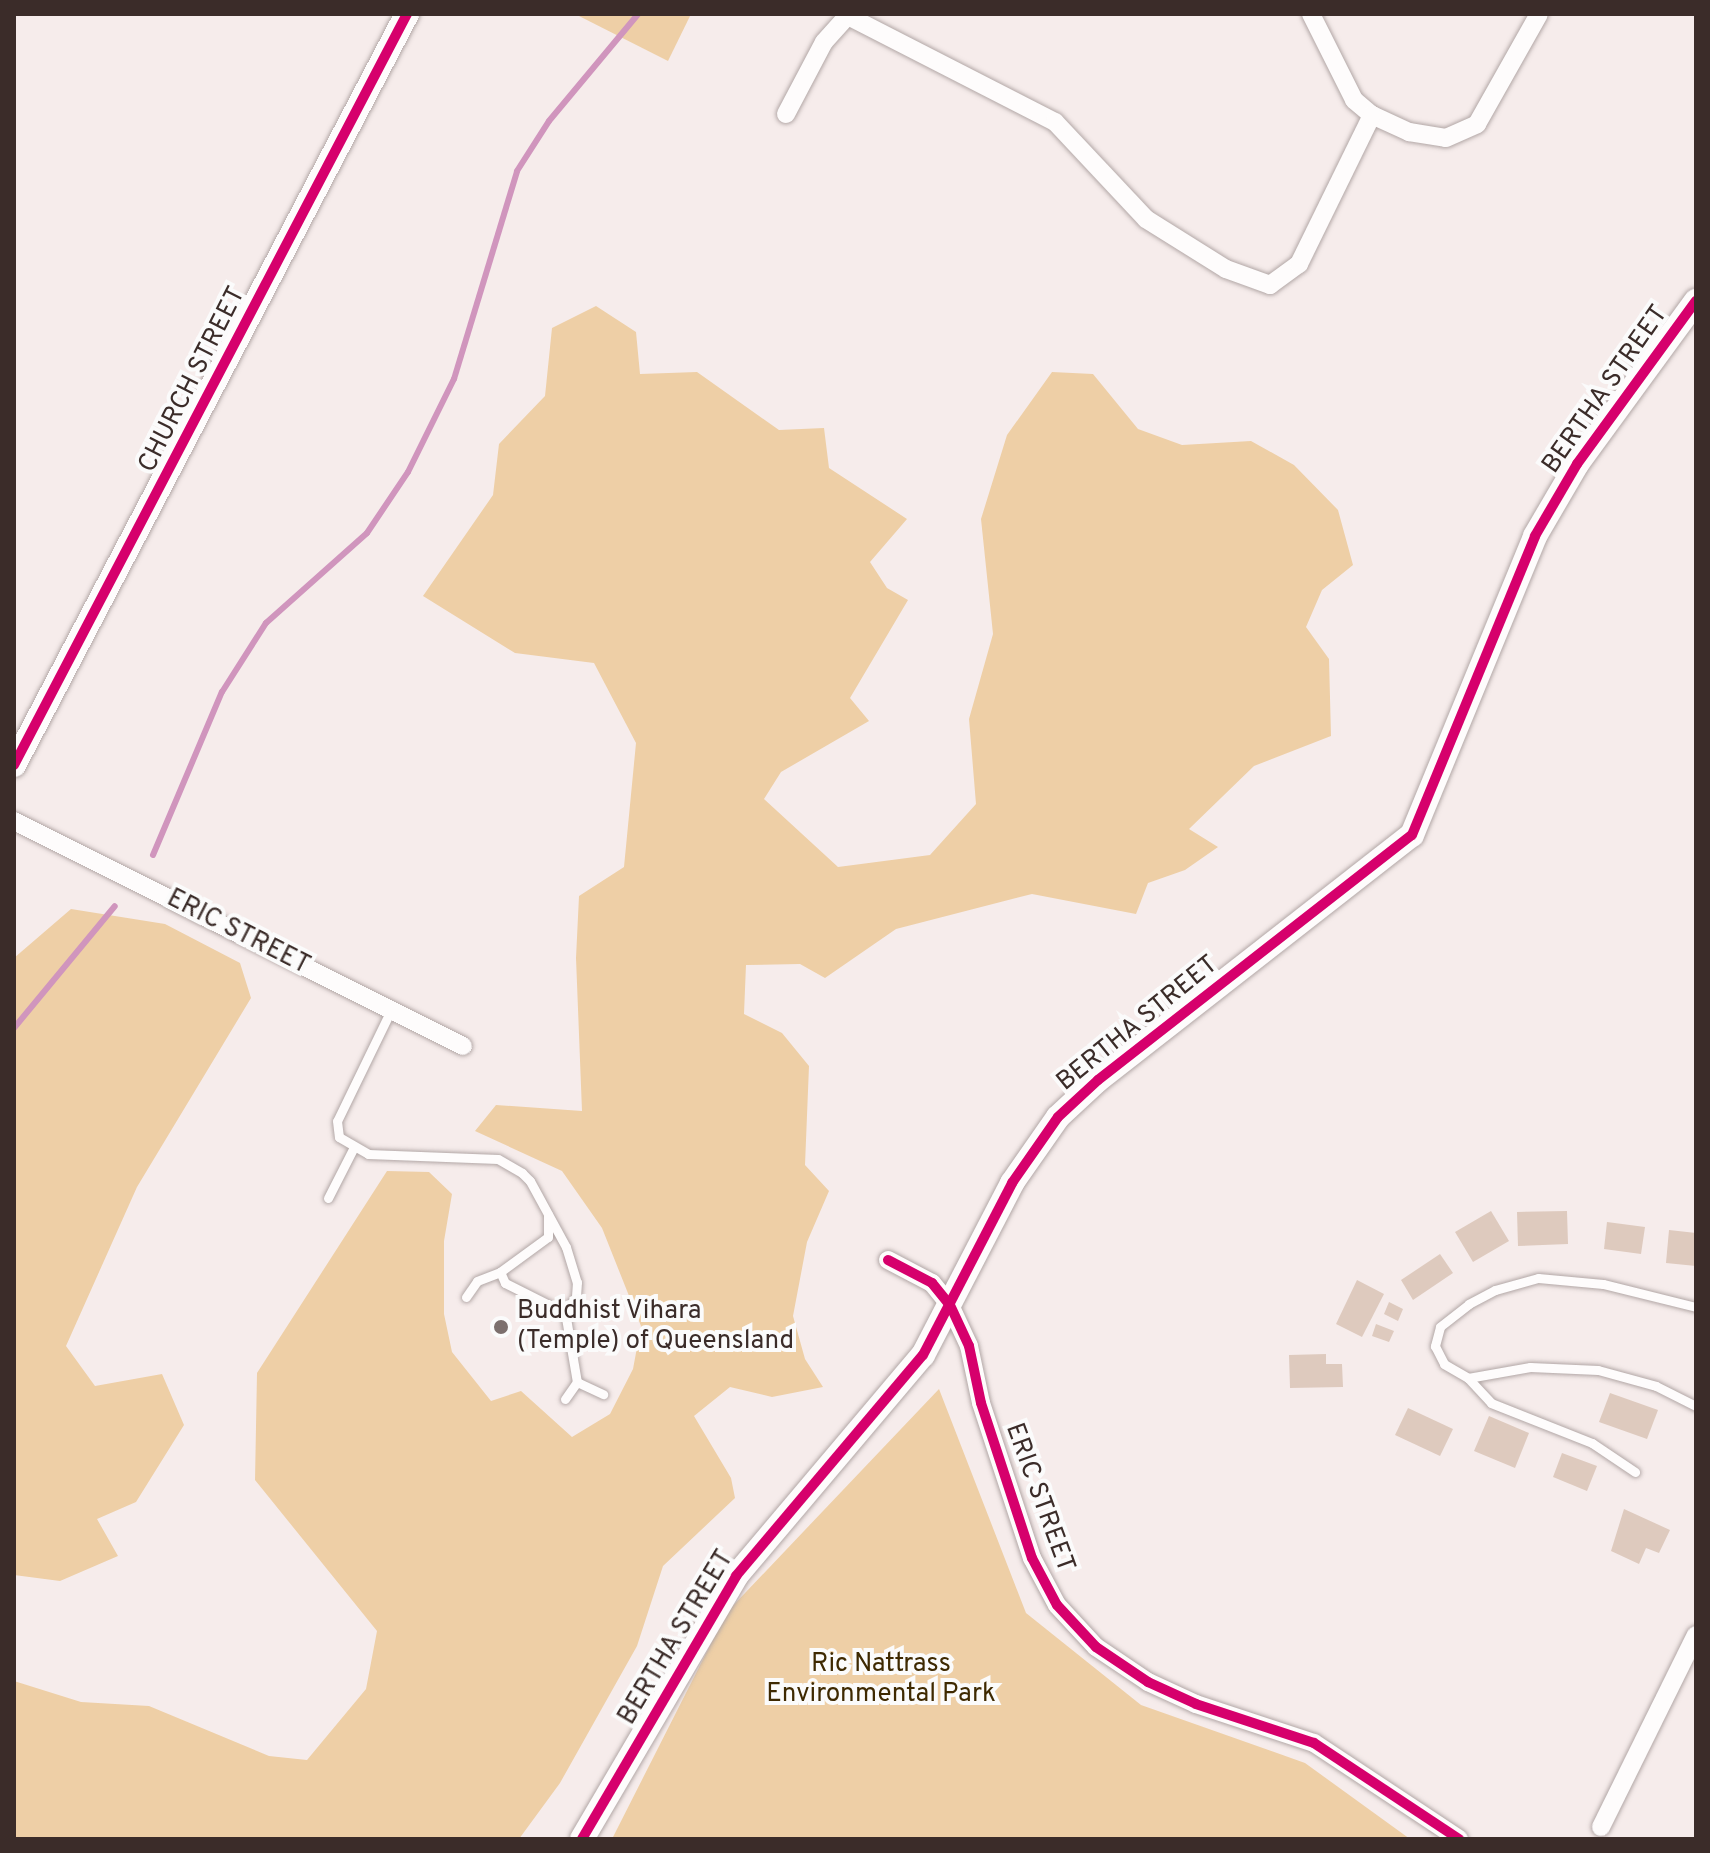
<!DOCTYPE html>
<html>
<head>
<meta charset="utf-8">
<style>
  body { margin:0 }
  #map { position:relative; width:1710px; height:1853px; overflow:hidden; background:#f6eceb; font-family:Overpass,sans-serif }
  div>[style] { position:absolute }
  .green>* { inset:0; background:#eecfa6 }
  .stream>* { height:6px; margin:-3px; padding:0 3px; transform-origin:3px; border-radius:3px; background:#d095bd }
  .building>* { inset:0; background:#decabe }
  .roads { filter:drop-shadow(0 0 2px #b2a7a6) drop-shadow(0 0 2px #b2a7a6) }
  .service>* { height:9px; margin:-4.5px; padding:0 4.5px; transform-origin:4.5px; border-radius:4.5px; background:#fefcfc }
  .minor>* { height:18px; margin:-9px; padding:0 9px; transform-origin:9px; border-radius:9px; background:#fefcfc }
  .tertiary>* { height:24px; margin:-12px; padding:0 12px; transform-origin:12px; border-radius:12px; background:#fefcfc }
  .cycleway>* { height:10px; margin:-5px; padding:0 5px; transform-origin:5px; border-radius:5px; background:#d6006c }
  .dots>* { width:22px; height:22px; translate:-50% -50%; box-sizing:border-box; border:4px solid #fbfbfb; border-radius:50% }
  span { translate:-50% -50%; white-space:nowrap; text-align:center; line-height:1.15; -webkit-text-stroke:8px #fbfbfb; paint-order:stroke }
  .street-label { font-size:26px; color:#3b2c29 }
  .poi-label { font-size:26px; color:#3b2c29 }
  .left { translate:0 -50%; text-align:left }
  .park-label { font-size:26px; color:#3e2901 }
  .frame { position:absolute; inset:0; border:16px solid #3b2c29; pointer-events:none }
</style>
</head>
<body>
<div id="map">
  <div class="green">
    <i style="clip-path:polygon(575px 14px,691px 14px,668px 61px)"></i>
    <i style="clip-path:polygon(596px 306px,636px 332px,640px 374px,697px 372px,779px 430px,824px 428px,829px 468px,907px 519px,870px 562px,887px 588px,908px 600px,850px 698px,869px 721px,781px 772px,764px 799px,838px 867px,930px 855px,976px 804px,969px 719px,993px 634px,981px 519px,1007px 435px,1052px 372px,1093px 374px,1138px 429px,1182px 445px,1251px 441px,1294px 465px,1338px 510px,1353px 565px,1322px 590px,1306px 627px,1329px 659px,1331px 736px,1254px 766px,1189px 829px,1218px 847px,1185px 870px,1148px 883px,1136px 914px,1032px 894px,896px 929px,825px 978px,800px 964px,746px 965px,744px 1014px,782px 1033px,809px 1066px,805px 1165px,829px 1191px,807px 1242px,793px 1316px,805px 1359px,823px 1387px,772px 1397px,730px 1387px,694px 1416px,731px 1478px,735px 1498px,663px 1566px,637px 1646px,560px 1783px,519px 1839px,14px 1839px,14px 1681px,81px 1702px,149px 1706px,269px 1756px,307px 1760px,366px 1689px,377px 1631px,255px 1480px,257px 1373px,387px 1171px,429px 1172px,452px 1194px,444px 1241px,444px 1314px,452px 1352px,491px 1401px,521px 1391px,572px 1437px,610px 1414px,633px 1369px,641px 1326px,602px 1228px,562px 1171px,475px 1131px,496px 1105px,582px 1111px,576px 958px,579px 896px,624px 867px,636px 743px,594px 663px,515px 653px,423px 596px,493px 495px,499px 444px,545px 396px,552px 328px)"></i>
    <i style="clip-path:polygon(71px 909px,165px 924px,240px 963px,251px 998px,137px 1187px,66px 1346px,95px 1386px,162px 1374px,184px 1425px,136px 1502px,97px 1519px,118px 1556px,60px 1581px,14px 1575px,14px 958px)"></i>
    <i style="clip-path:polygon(939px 1389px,1026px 1613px,1141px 1705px,1305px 1763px,1410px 1839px,612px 1839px,727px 1612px)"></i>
  </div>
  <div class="stream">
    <i style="left:153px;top:855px;width:177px;rotate:-67.1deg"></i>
    <i style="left:222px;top:692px;width:82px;rotate:-57.5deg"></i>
    <i style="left:266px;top:623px;width:135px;rotate:-41.7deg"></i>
    <i style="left:367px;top:533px;width:73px;rotate:-56.1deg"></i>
    <i style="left:408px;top:472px;width:104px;rotate:-63.7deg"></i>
    <i style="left:454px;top:379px;width:217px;rotate:-73.1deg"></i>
    <i style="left:517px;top:171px;width:59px;rotate:-57.4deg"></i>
    <i style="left:549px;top:121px;width:139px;rotate:-50.2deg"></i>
    <i style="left:14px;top:1028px;width:158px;rotate:-50.4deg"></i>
  </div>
  <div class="building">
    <i style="clip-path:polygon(1491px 1211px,1509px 1241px,1473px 1262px,1455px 1232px)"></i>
    <i style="clip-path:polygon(1567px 1211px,1568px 1244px,1518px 1246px,1517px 1212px)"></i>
    <i style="clip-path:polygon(1607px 1222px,1645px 1227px,1641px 1254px,1604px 1249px)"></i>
    <i style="clip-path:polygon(1669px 1230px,1696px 1233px,1696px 1266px,1666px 1263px)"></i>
    <i style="clip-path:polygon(1440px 1254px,1453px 1273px,1413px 1300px,1401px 1280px)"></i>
    <i style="clip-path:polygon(1357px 1280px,1384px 1294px,1362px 1337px,1336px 1324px)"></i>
    <i style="clip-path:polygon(1389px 1302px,1403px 1309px,1398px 1321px,1384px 1314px)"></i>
    <i style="clip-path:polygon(1376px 1324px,1394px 1331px,1389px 1342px,1372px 1336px)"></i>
    <i style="clip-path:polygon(1326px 1354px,1326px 1364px,1342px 1364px,1343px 1387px,1290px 1388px,1289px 1355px)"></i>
    <i style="clip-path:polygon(1610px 1393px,1658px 1410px,1647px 1439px,1599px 1422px)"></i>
    <i style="clip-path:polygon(1408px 1408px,1453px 1429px,1440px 1456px,1395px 1435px)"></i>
    <i style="clip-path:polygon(1489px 1416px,1529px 1433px,1515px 1468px,1474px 1451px)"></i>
    <i style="clip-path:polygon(1562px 1453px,1597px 1466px,1587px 1491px,1553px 1477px)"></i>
    <i style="clip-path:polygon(1624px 1509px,1670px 1530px,1659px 1553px,1646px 1548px,1639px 1564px,1611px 1551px)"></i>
  </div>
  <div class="roads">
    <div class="service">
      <i style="left:391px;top:1010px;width:123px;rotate:115.9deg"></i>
      <i style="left:337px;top:1121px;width:16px;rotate:83deg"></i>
      <i style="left:339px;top:1137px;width:34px;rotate:30deg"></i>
      <i style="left:368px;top:1154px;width:130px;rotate:2.2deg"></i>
      <i style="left:498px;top:1159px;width:28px;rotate:30deg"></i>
      <i style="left:522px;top:1173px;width:11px;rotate:45deg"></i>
      <i style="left:530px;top:1181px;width:75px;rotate:61.4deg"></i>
      <i style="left:566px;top:1247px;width:37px;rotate:73deg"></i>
      <i style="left:577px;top:1282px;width:16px;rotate:94deg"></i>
      <i style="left:576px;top:1298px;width:19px;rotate:133deg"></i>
      <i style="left:563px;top:1312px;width:65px;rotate:-153.4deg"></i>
      <i style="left:505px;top:1283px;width:12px;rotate:-114deg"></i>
      <i style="left:500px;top:1272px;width:59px;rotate:-36.1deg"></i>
      <i style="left:548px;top:1237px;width:22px;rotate:-90deg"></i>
      <i style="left:328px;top:1198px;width:55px;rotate:-63deg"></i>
      <i style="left:466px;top:1297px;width:19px;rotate:-55deg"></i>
      <i style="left:477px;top:1281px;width:25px;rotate:-21deg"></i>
      <i style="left:1696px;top:1307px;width:96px;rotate:-166.1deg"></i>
      <i style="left:1603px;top:1284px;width:65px;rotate:-174.7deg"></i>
      <i style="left:1538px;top:1278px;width:45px;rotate:164.4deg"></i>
      <i style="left:1495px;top:1290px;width:30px;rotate:152deg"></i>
      <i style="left:1469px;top:1304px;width:37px;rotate:142deg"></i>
      <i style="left:1440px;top:1327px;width:20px;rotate:105deg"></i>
      <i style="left:1435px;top:1346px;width:20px;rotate:63deg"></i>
      <i style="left:1444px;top:1364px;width:28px;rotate:30deg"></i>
      <i style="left:1468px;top:1378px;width:63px;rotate:-10.1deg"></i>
      <i style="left:1530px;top:1367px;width:68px;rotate:2.5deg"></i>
      <i style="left:1598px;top:1370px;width:60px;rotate:15.4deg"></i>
      <i style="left:1656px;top:1386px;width:45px;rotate:26.6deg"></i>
      <i style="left:565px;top:1312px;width:71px;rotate:80.3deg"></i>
      <i style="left:1468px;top:1378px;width:34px;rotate:47deg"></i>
      <i style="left:1491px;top:1403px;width:109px;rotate:21.6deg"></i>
      <i style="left:1592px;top:1443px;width:52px;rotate:34deg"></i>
      <i style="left:565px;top:1399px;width:21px;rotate:-55deg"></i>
      <i style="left:577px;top:1382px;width:29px;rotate:25deg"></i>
    </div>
    <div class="minor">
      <i style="left:1311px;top:14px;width:96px;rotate:63.4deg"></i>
      <i style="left:1354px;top:100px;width:23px;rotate:40deg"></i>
      <i style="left:1372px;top:115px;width:41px;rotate:24.7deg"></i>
      <i style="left:1409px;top:132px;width:37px;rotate:9deg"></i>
      <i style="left:1446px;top:138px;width:34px;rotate:-24deg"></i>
      <i style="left:1477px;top:124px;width:126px;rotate:-60.6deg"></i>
      <i style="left:848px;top:16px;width:233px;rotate:27.1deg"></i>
      <i style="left:1055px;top:122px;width:133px;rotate:46.8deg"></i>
      <i style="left:1146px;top:219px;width:94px;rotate:32deg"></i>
      <i style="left:1226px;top:269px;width:47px;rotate:20deg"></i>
      <i style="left:1270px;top:285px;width:36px;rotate:-36deg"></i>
      <i style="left:1299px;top:264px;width:166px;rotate:-63.9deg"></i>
      <i style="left:786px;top:114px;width:81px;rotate:-62.2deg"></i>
      <i style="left:824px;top:42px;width:38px;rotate:-48deg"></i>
      <i style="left:14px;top:821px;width:502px;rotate:26.62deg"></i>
      <i style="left:888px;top:1260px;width:50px;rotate:27.6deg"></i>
      <i style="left:932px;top:1283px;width:28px;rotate:51deg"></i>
      <i style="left:950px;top:1305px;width:45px;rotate:65.1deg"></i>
      <i style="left:969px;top:1346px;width:58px;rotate:78.1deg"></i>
      <i style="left:981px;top:1403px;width:163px;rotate:71.8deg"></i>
      <i style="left:1032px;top:1558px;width:53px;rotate:62deg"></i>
      <i style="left:1057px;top:1605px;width:57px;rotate:47.1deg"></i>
      <i style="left:1096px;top:1647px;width:63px;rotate:33.9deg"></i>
      <i style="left:1148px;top:1682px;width:53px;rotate:24.6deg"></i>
      <i style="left:1196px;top:1704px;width:124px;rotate:18.3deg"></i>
      <i style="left:1314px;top:1743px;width:174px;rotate:33.5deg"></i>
      <i style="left:1601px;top:1827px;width:214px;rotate:-63.7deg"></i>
    </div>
    <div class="tertiary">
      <i style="left:14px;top:765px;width:848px;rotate:-62.38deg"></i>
      <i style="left:582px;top:1839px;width:305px;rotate:-59.6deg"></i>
      <i style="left:736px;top:1576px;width:289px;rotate:-49.8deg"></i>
      <i style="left:923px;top:1355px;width:194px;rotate:-62.6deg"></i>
      <i style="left:1012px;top:1183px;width:80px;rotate:-55.1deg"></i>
      <i style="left:1058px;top:1117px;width:54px;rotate:-42.8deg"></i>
      <i style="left:1098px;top:1080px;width:398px;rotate:-38deg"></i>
      <i style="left:1412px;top:835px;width:323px;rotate:-67.6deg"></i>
      <i style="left:1535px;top:536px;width:83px;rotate:-59.7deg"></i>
      <i style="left:1577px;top:464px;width:202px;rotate:-53.9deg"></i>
    </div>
  </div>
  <div class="cycleway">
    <i style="left:14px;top:765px;width:848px;rotate:-62.38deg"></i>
    <i style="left:888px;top:1260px;width:50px;rotate:27.6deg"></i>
    <i style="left:932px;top:1283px;width:28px;rotate:51deg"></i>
    <i style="left:950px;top:1305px;width:45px;rotate:65.1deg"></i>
    <i style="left:969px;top:1346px;width:58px;rotate:78.1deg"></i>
    <i style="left:981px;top:1403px;width:163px;rotate:71.8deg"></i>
    <i style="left:1032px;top:1558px;width:53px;rotate:62deg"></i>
    <i style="left:1057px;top:1605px;width:57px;rotate:47.1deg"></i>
    <i style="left:1096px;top:1647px;width:63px;rotate:33.9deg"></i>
    <i style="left:1148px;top:1682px;width:53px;rotate:24.6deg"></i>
    <i style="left:1196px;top:1704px;width:124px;rotate:18.3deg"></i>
    <i style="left:1314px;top:1743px;width:174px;rotate:33.5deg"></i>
    <i style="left:582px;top:1839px;width:305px;rotate:-59.6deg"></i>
    <i style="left:736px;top:1576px;width:289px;rotate:-49.8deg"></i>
    <i style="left:923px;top:1355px;width:194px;rotate:-62.6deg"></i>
    <i style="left:1012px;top:1183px;width:80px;rotate:-55.1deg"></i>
    <i style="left:1058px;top:1117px;width:54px;rotate:-42.8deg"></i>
    <i style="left:1098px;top:1080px;width:398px;rotate:-38deg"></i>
    <i style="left:1412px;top:835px;width:323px;rotate:-67.6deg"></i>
    <i style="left:1535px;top:536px;width:83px;rotate:-59.7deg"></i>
    <i style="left:1577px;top:464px;width:202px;rotate:-53.9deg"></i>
  </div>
  <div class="dots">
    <i style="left:501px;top:1327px;background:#7c6f6d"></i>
  </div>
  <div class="street-label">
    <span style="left:193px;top:380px;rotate:-63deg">CHURCH STREET</span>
    <span style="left:1606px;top:390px;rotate:-55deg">BERTHA STREET</span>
    <span style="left:238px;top:933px;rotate:27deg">ERIC STREET</span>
    <span style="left:1138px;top:1024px;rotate:-39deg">BERTHA STREET</span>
    <span style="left:1039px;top:1498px;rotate:70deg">ERIC STREET</span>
    <span style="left:677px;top:1638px;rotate:-59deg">BERTHA STREET</span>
  </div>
  <div class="poi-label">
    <span class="left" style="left:517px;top:1327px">Buddhist Vihara<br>(Temple) of Queensland</span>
  </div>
  <div class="park-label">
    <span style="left:881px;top:1680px">Ric Nattrass<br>Environmental Park</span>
  </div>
  <div class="frame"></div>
</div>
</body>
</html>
